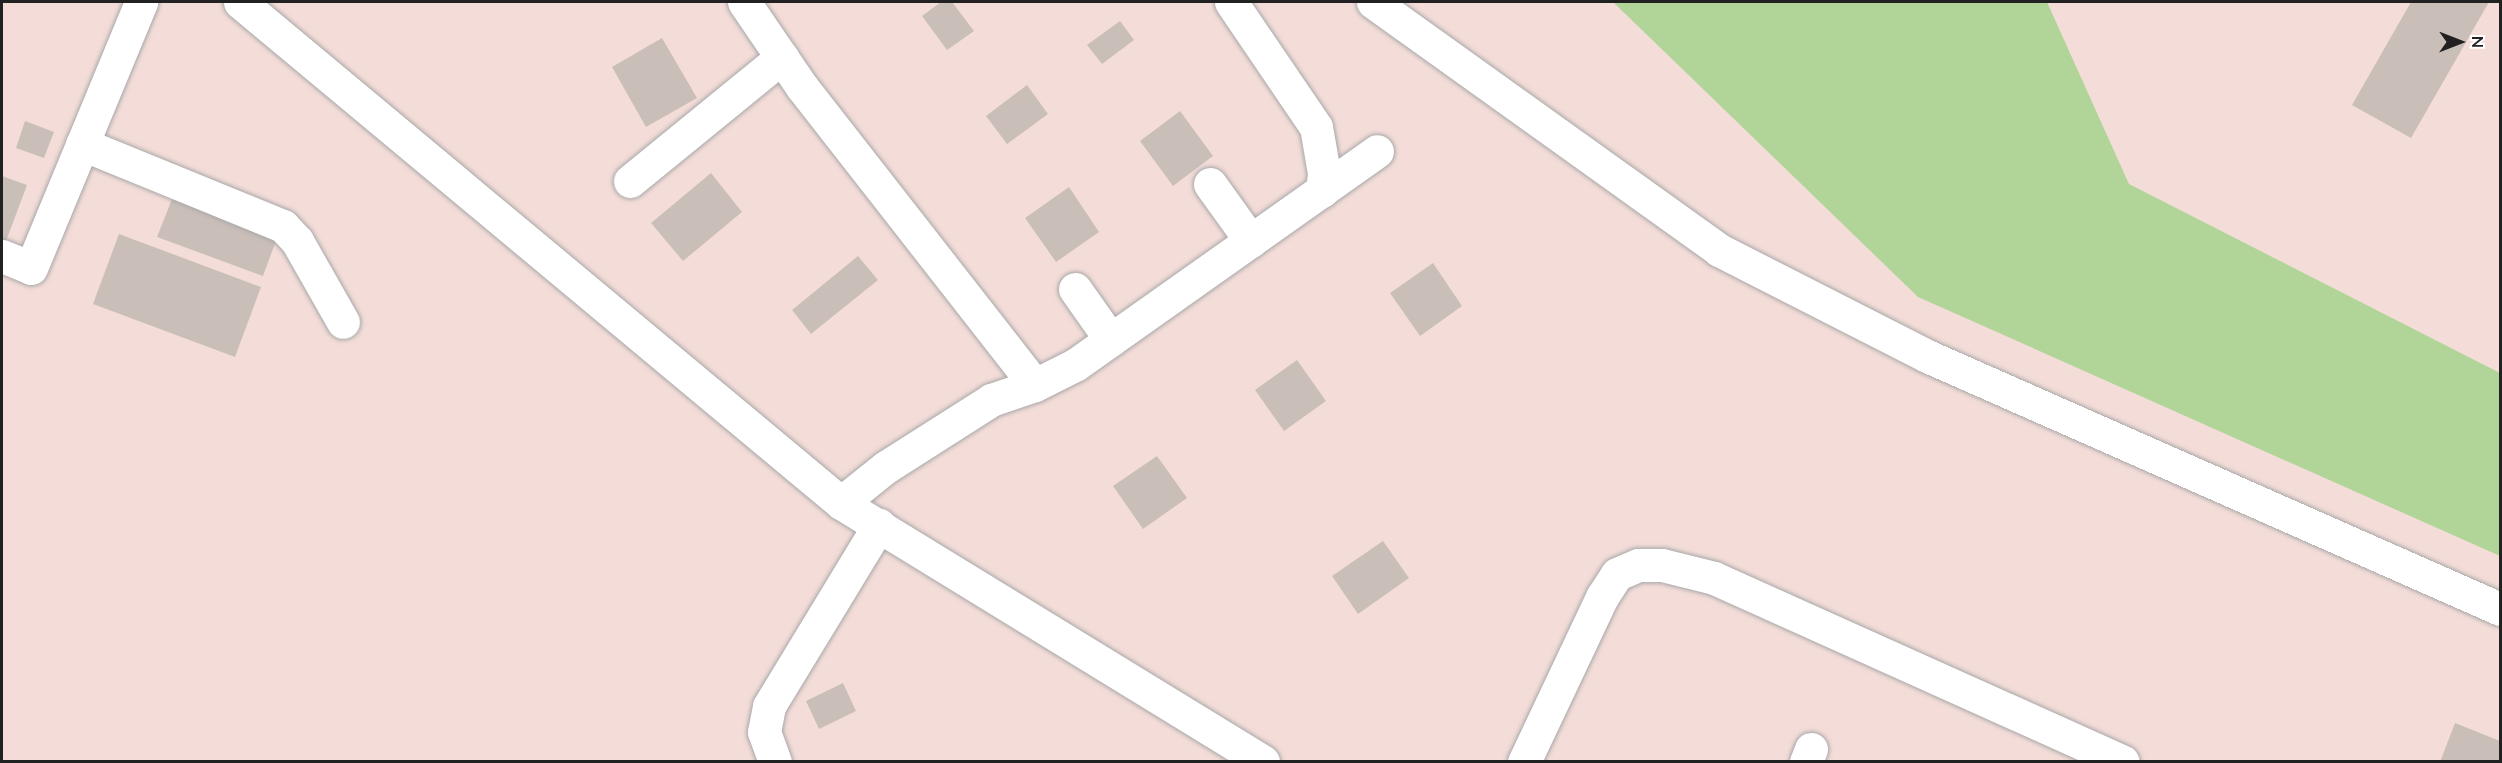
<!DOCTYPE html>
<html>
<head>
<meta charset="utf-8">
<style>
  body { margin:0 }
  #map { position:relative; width:2502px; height:763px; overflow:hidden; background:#f2ede6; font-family:Lato,sans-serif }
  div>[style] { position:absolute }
  .military>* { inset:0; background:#f4ddd9 }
  .forest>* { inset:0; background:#b1d598 }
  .building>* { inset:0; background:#cabeb9 }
  .roads { filter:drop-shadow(0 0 2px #a8a8a8) drop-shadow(0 0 2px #a8a8a8) }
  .minor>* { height:33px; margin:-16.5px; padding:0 16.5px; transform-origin:16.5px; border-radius:16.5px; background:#fff }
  span { translate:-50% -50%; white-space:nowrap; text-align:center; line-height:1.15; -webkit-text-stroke:4.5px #fff; paint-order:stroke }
  .frame { position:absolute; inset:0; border:3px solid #212121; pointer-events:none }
  .north { position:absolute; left:2430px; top:12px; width:60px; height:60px; -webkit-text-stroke:4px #fff; paint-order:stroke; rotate:90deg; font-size:16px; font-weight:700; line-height:24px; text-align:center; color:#212121 }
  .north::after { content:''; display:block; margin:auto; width:21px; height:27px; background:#212121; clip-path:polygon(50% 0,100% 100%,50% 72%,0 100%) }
</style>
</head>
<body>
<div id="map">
  <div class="military">
    <i style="clip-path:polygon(2px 2px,2500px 2px,2500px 761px,2px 761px)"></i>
  </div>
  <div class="forest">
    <i style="clip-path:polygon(1613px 2px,2047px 2px,2129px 184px,2500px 373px,2500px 556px,1918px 297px)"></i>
  </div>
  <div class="building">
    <i style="clip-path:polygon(941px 2px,952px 2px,974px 31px,947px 50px,922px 16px)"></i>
    <i style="clip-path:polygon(2411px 2px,2489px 2px,2411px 138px,2352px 105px)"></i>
    <i style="clip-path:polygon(1120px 21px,1134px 40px,1102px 64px,1087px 45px)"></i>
    <i style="clip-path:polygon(662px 38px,697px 98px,646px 127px,612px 67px)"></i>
    <i style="clip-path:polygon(1027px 85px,1048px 114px,1007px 144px,986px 116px)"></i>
    <i style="clip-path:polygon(1180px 111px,1213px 156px,1173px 186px,1140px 141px)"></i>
    <i style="clip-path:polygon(25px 121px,54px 132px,44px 158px,16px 148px)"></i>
    <i style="clip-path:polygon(711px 173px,742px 212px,683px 261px,651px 223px)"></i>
    <i style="clip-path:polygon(2px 176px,27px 185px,6px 241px,2px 239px)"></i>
    <i style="clip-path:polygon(1069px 187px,1099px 232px,1056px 262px,1025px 218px)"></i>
    <i style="clip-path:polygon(172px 199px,277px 238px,263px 276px,157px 237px)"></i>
    <i style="clip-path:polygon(119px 234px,261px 287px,235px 357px,93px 304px)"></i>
    <i style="clip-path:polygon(858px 256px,878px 280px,811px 334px,792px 310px)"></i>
    <i style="clip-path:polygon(1433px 263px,1462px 306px,1420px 336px,1390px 293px)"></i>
    <i style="clip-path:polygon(1297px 360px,1326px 401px,1284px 431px,1255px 390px)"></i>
    <i style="clip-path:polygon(1157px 456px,1187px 498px,1143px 529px,1113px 486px)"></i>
    <i style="clip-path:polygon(1383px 541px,1409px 578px,1358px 614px,1332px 576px)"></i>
    <i style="clip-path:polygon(843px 683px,856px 711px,819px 729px,806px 701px)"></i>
    <i style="clip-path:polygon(2455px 723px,2500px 741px,2500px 762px,2440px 762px)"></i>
  </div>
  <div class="roads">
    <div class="minor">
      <i style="left:240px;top:2px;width:782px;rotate:39.81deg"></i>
      <i style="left:841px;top:503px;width:495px;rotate:31.5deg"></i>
      <i style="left:744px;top:2px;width:103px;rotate:55.7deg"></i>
      <i style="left:802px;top:87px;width:378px;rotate:52deg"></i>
      <i style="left:1231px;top:2px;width:151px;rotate:55.8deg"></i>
      <i style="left:1316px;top:127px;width:47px;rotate:80.1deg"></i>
      <i style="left:1324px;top:173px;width:18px;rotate:96deg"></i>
      <i style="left:1373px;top:2px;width:426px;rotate:35.6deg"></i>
      <i style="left:1719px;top:250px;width:233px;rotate:27deg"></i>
      <i style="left:1927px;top:356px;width:626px;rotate:23.82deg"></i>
      <i style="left:82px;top:144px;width:217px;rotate:22.2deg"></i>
      <i style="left:283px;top:226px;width:21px;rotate:47deg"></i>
      <i style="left:297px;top:241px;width:93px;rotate:60.4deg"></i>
      <i style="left:630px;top:181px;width:196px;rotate:-39.2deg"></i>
      <i style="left:1210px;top:184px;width:70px;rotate:54.3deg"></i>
      <i style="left:2px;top:256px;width:31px;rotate:22deg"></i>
      <i style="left:31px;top:268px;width:288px;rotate:-67.5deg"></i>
      <i style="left:1075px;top:289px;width:62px;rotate:54.8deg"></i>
      <i style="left:841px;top:503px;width:58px;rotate:-38.7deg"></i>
      <i style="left:886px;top:467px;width:125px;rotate:-32.5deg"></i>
      <i style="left:991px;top:400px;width:46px;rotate:-18.8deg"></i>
      <i style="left:1035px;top:385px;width:45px;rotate:-26.6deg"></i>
      <i style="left:1075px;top:365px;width:370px;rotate:-35.3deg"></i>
      <i style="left:775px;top:762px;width:32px;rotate:-110deg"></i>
      <i style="left:764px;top:732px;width:26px;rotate:-79deg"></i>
      <i style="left:769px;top:706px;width:212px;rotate:-58.7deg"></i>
      <i style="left:1524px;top:762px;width:183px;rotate:-64.7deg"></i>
      <i style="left:1602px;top:597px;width:27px;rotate:-57deg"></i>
      <i style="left:1617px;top:574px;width:23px;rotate:-23deg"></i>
      <i style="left:1638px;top:565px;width:24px"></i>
      <i style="left:1662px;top:565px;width:54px;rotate:14deg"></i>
      <i style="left:1714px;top:578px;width:448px;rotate:24.2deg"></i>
      <i style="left:1806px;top:762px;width:14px;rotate:-69deg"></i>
    </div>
  </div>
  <div class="frame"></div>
  <div class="north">N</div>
</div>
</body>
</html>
